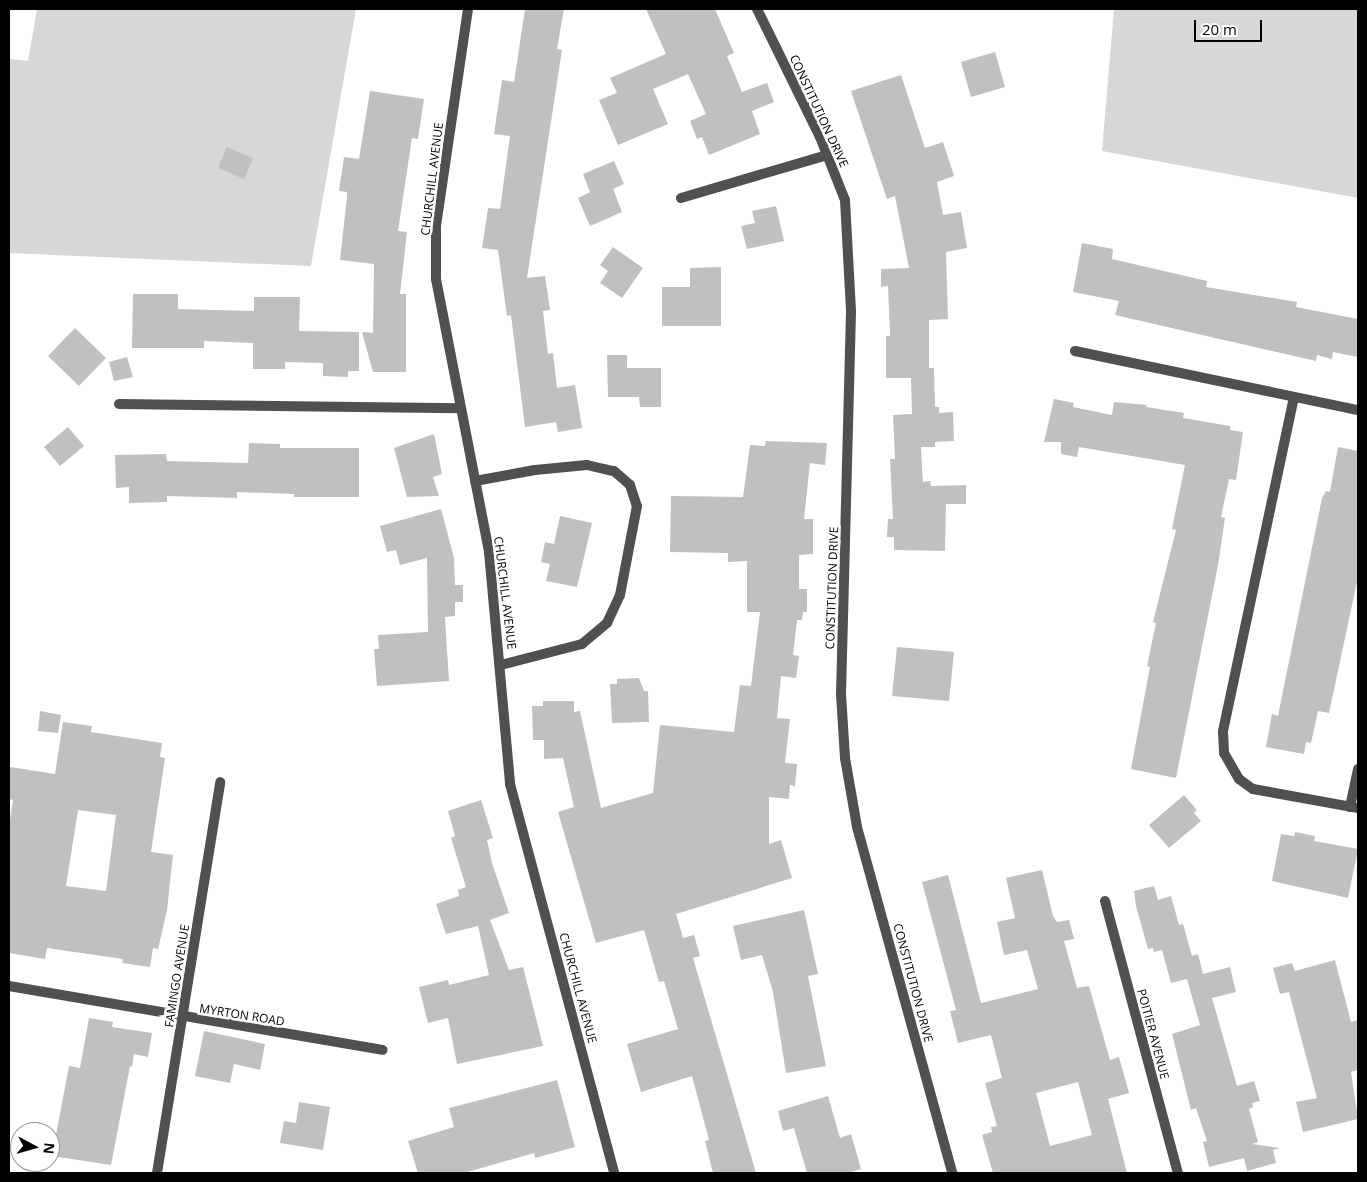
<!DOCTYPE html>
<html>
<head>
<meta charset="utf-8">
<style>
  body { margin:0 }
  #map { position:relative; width:1367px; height:1182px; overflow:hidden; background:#fff; font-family:"Open Sans",sans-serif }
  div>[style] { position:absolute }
  .green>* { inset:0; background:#d7d7d7 }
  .building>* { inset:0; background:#c0c0c0 }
  .street>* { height:10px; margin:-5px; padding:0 5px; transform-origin:5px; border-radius:5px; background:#505050 }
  span { translate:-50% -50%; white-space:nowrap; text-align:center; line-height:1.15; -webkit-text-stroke:5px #fff; paint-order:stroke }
  .street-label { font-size:12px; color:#000 }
  .frame { position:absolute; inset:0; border:10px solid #000; pointer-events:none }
  .north { position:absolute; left:10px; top:1122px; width:50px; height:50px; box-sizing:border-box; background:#fff; border:1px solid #999; border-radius:50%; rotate:96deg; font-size:14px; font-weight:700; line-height:20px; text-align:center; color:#000 }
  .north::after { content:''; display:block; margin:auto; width:18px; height:22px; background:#000; clip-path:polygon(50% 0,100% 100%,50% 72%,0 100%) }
  .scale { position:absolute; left:1194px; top:20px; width:68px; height:22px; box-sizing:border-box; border:2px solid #000; border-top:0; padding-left:6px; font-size:15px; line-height:18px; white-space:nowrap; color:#000; -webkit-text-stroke:4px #fff; paint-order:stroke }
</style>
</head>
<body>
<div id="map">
  <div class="green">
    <i style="clip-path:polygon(37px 9px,356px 9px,311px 266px,9px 253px,9px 59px,28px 61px)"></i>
    <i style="clip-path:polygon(1111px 9px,1358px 9px,1358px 198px,1102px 151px,1114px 9px)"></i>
  </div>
  <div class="building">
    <i style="clip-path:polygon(525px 9px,564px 9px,557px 49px,562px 50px,527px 278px,545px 276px,550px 310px,543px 311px,548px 354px,553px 353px,557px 388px,575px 385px,582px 428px,558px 432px,556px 422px,525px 427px,511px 315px,507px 316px,498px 250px,482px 248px,488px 208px,500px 209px,510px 136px,494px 134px,502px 80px,514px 82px)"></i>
    <i style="clip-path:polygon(646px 9px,715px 9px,734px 53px,727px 56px,742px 92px,767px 83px,774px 102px,752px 111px,760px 134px,709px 155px,702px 137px,697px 139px,690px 121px,706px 114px,688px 74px,653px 89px,668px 124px,618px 145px,599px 100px,617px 93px,610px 78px,666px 54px)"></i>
    <i style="clip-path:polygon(995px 52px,1005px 87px,971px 97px,961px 62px)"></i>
    <i style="clip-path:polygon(901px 75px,925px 148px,943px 142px,954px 176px,937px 182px,943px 215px,961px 212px,967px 248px,946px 252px,948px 319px,929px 320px,929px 368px,934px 368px,935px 407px,939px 407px,939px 413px,953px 412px,954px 441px,935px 442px,935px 447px,921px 447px,923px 482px,930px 481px,931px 486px,966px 485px,966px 504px,946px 504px,945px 551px,894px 550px,894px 537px,887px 537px,888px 519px,893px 519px,890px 459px,895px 459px,893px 415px,912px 414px,911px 378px,886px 378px,886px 336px,890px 336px,888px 286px,881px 287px,881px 269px,909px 268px,895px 196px,887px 199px,851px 91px)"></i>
    <i style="clip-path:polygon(370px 91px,424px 99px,418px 139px,412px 138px,398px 231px,407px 232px,400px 294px,406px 294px,406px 372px,373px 372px,362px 332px,373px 333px,374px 264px,340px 260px,347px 197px,347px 192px,339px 191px,344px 157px,359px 159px)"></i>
    <i style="clip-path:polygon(227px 147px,253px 158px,244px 179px,218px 168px)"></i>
    <i style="clip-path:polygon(614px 161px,624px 184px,613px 189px,622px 212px,590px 226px,578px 198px,590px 192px,583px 174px)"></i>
    <i style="clip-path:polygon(776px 206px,784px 241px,747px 249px,741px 226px,755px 223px,752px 211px)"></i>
    <i style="clip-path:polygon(1082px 243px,1113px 249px,1112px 259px,1207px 281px,1206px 287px,1297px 302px,1296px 307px,1358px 319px,1358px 357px,1333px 352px,1332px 359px,1317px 355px,1316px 361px,1115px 315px,1119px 301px,1073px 292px)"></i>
    <i style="clip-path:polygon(613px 247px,643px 268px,622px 298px,600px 283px,608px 271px,600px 265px)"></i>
    <i style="clip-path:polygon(721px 267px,721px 326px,662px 326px,662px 287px,690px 287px,690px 268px)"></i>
    <i style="clip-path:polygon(133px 294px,178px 294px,178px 309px,254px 311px,254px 297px,300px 297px,299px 331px,359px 332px,359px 371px,348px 371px,348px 377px,323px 376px,323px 363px,285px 362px,285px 369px,253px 369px,253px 343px,204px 341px,204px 348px,132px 348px)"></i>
    <i style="clip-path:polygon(75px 328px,106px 358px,79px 386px,48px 356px)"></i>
    <i style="clip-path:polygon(607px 355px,627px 355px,627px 368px,661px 368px,661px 407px,640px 407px,639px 397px,608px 397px)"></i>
    <i style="clip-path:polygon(127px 357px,133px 377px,114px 381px,109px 362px)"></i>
    <i style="clip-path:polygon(1054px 399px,1074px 403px,1073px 407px,1112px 415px,1114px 402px,1147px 405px,1146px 407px,1184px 413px,1183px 418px,1230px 426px,1230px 430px,1243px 432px,1236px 480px,1229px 479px,1221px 517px,1225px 518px,1218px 565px,1176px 778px,1131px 769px,1150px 667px,1147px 666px,1156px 623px,1153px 622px,1176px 530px,1172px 529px,1185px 465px,1079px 447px,1077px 457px,1061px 454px,1061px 442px,1044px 442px)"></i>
    <i style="clip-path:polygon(68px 427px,84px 446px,60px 466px,44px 447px)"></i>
    <i style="clip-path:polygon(434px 434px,442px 474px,433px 477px,439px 496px,407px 497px,394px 448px)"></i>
    <i style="clip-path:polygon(766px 441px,827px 443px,825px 465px,810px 463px,804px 519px,813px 519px,813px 554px,799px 555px,799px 589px,807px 589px,807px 612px,803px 612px,802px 620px,797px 620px,793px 655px,799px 656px,796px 678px,781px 676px,777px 718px,790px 719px,785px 763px,797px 764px,795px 786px,790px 785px,789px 799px,769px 797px,769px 844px,781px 840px,792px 878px,676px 914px,683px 938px,694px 935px,700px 956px,693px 958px,756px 1173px,713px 1173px,705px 1141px,709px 1140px,692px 1076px,641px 1092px,627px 1044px,678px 1029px,664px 981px,659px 982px,644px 930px,596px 943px,558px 812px,574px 807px,563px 758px,544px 759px,544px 740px,533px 740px,532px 706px,543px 706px,543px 701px,574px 701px,574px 712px,580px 711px,601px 808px,653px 793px,660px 725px,734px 732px,740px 685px,751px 686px,760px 612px,747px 612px,747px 561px,728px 562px,728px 553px,670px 552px,671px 496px,743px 497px,750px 445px,765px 446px)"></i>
    <i style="clip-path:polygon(249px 443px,280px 444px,280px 448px,359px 448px,359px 497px,294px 497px,294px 494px,237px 492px,237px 498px,167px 496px,167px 502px,129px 503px,129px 487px,116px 488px,115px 455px,166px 454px,167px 461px,248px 463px)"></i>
    <i style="clip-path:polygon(1338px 447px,1358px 451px,1358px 577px,1329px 713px,1318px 711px,1311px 743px,1306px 742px,1304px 754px,1266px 747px,1272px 714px,1278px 716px,1322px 498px,1326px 491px,1330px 492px)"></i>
    <i style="clip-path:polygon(441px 509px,454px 558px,455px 585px,463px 585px,463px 602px,455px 602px,455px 616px,445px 617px,449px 681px,377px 686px,374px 649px,379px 649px,378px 635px,428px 632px,427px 558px,400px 565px,396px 550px,387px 552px,380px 526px)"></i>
    <i style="clip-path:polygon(560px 516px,592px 523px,577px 587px,546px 581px,550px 564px,541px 562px,545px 542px,554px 544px)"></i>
    <i style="clip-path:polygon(897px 647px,954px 652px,949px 701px,892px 696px)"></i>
    <i style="clip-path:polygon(639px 678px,644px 691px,648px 691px,649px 722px,612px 723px,610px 684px,617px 684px,617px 679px)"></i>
    <i style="clip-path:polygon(40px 711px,61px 715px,58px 733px,38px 731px)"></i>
    <i style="clip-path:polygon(evenodd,63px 722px,92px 726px,91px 732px,162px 743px,160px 757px,165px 758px,151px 852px,173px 855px,167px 910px,158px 949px,153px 948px,150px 967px,122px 963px,123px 959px,47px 948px,45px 959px,9px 953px,9px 826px,13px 800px,9px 799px,10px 767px,55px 774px,63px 722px,78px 810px,116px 815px,106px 891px,66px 886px,78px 810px)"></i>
    <i style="clip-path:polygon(1184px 795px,1197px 810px,1194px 813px,1201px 821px,1169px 848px,1149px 825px)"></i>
    <i style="clip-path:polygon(481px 800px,493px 838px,487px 840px,492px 863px,509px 913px,490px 920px,509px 970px,523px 967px,543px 1046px,457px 1064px,448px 1018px,428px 1023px,419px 987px,448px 980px,449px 985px,489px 975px,478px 926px,446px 934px,436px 904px,459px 896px,458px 890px,466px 887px,451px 838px,455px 836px,448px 811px)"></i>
    <i style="clip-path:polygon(1295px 832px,1315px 836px,1314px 841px,1358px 849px,1348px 898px,1272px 881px,1281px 834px,1294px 836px)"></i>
    <i style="clip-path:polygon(evenodd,1042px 870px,1053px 916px,1057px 922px,1069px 920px,1074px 939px,1064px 941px,1077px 988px,1089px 986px,1110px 1060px,1119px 1057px,1129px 1093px,1108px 1099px,1127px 1173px,993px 1173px,982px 1135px,992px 1132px,991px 1127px,997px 1126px,985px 1083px,1002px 1078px,991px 1035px,958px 1043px,950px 1011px,956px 1010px,922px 882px,948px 875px,981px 1003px,1038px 989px,1027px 950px,1004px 955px,997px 922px,1015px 918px,1006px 878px,1042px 870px,1078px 1082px,1092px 1135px,1050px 1146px,1036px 1093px,1078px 1082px)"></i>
    <i style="clip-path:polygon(1154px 886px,1158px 900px,1171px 896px,1179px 925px,1183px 924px,1192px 956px,1198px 954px,1203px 974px,1230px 967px,1236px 992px,1212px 998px,1237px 1086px,1254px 1081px,1260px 1101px,1252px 1103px,1253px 1107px,1249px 1109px,1258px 1142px,1252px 1144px,1280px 1148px,1273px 1150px,1276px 1163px,1247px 1171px,1244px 1158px,1209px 1167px,1203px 1142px,1207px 1141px,1196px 1108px,1191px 1110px,1172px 1034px,1200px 1025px,1187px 979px,1171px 983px,1162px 950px,1154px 952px,1153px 948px,1148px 949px,1136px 906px,1134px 891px)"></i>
    <i style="clip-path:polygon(804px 910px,818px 974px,808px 976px,826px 1066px,786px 1073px,773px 992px,762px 955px,741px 960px,733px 926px)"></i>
    <i style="clip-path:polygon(1335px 960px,1351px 1022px,1358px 1020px,1358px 1070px,1351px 1072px,1358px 1119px,1303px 1132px,1296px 1102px,1317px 1098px,1289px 992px,1280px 994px,1273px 968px,1292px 963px,1295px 971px)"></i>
    <i style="clip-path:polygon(89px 1018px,113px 1022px,112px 1027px,152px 1033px,148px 1057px,134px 1054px,132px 1067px,130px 1066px,111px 1165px,52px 1156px,69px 1066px,80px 1068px)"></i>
    <i style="clip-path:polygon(204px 1031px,265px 1044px,260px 1070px,234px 1064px,230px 1083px,195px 1076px)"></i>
    <i style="clip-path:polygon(557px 1080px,575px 1147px,535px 1158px,534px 1153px,464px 1173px,418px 1173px,408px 1141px,454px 1127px,449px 1108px)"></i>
    <i style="clip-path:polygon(828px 1096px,840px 1138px,851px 1134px,861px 1169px,847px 1173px,807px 1173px,794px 1128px,783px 1131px,778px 1111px)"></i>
    <i style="clip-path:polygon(299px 1102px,330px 1107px,323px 1150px,280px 1143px,284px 1121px,296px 1123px)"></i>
  </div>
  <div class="street">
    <i style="left:468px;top:9px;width:219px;rotate:98.4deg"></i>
    <i style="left:436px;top:226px;width:53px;rotate:90deg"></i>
    <i style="left:436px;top:279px;width:278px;rotate:79deg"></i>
    <i style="left:489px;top:552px;width:233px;rotate:84.8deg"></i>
    <i style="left:510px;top:784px;width:403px;rotate:75deg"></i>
    <i style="left:757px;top:9px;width:143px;rotate:63.8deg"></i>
    <i style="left:820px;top:137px;width:68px;rotate:68.4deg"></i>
    <i style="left:845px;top:200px;width:112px;rotate:86.9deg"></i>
    <i style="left:851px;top:312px;width:382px;rotate:91.5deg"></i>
    <i style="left:841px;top:694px;width:64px;rotate:86.4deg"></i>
    <i style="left:845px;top:758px;width:70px;rotate:80.1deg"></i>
    <i style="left:857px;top:827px;width:359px;rotate:74.6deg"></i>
    <i style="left:681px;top:198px;width:152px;rotate:-16.4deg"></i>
    <i style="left:1075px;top:351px;width:289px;rotate:11.8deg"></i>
    <i style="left:1294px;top:397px;width:342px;rotate:102deg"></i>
    <i style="left:1223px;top:732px;width:21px;rotate:87deg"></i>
    <i style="left:1224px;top:753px;width:30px;rotate:60deg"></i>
    <i style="left:1239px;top:779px;width:17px;rotate:36deg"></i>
    <i style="left:1253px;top:789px;width:107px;rotate:10.3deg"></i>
    <i style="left:119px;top:404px;width:341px;rotate:0.7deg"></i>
    <i style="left:475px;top:481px;width:61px;rotate:-10.4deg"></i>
    <i style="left:535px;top:470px;width:52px;rotate:-5.5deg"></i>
    <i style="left:587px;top:465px;width:28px;rotate:13deg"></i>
    <i style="left:614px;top:471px;width:21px;rotate:41deg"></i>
    <i style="left:630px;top:485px;width:22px;rotate:72deg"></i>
    <i style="left:637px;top:506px;width:91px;rotate:100.8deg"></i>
    <i style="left:620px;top:595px;width:31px;rotate:115deg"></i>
    <i style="left:607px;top:623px;width:33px;rotate:140deg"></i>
    <i style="left:582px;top:644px;width:84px;rotate:165.5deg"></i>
    <i style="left:1350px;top:807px;width:39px;rotate:-78deg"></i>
    <i style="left:1105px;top:901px;width:282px;rotate:75deg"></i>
    <i style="left:9px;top:986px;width:379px;rotate:9.7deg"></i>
    <i style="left:157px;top:1173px;width:396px;rotate:-80.8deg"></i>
  </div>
  <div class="street-label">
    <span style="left:819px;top:111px;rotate:65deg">CONSTITUTION DRIVE</span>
    <span style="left:432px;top:179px;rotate:-83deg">CHURCHILL AVENUE</span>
    <span style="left:832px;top:588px;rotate:-88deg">CONSTITUTION DRIVE</span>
    <span style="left:505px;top:593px;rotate:83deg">CHURCHILL AVENUE</span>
    <span style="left:177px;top:976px;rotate:-81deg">FAMINGO AVENUE</span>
    <span style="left:913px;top:983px;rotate:75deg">CONSTITUTION DRIVE</span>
    <span style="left:578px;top:988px;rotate:75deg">CHURCHILL AVENUE</span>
    <span style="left:242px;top:1015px;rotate:9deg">MYRTON ROAD</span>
    <span style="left:1153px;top:1034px;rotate:75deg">POITIER AVENUE</span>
  </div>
  <div class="frame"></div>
  <div class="north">N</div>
  <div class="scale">20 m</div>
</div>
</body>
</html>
